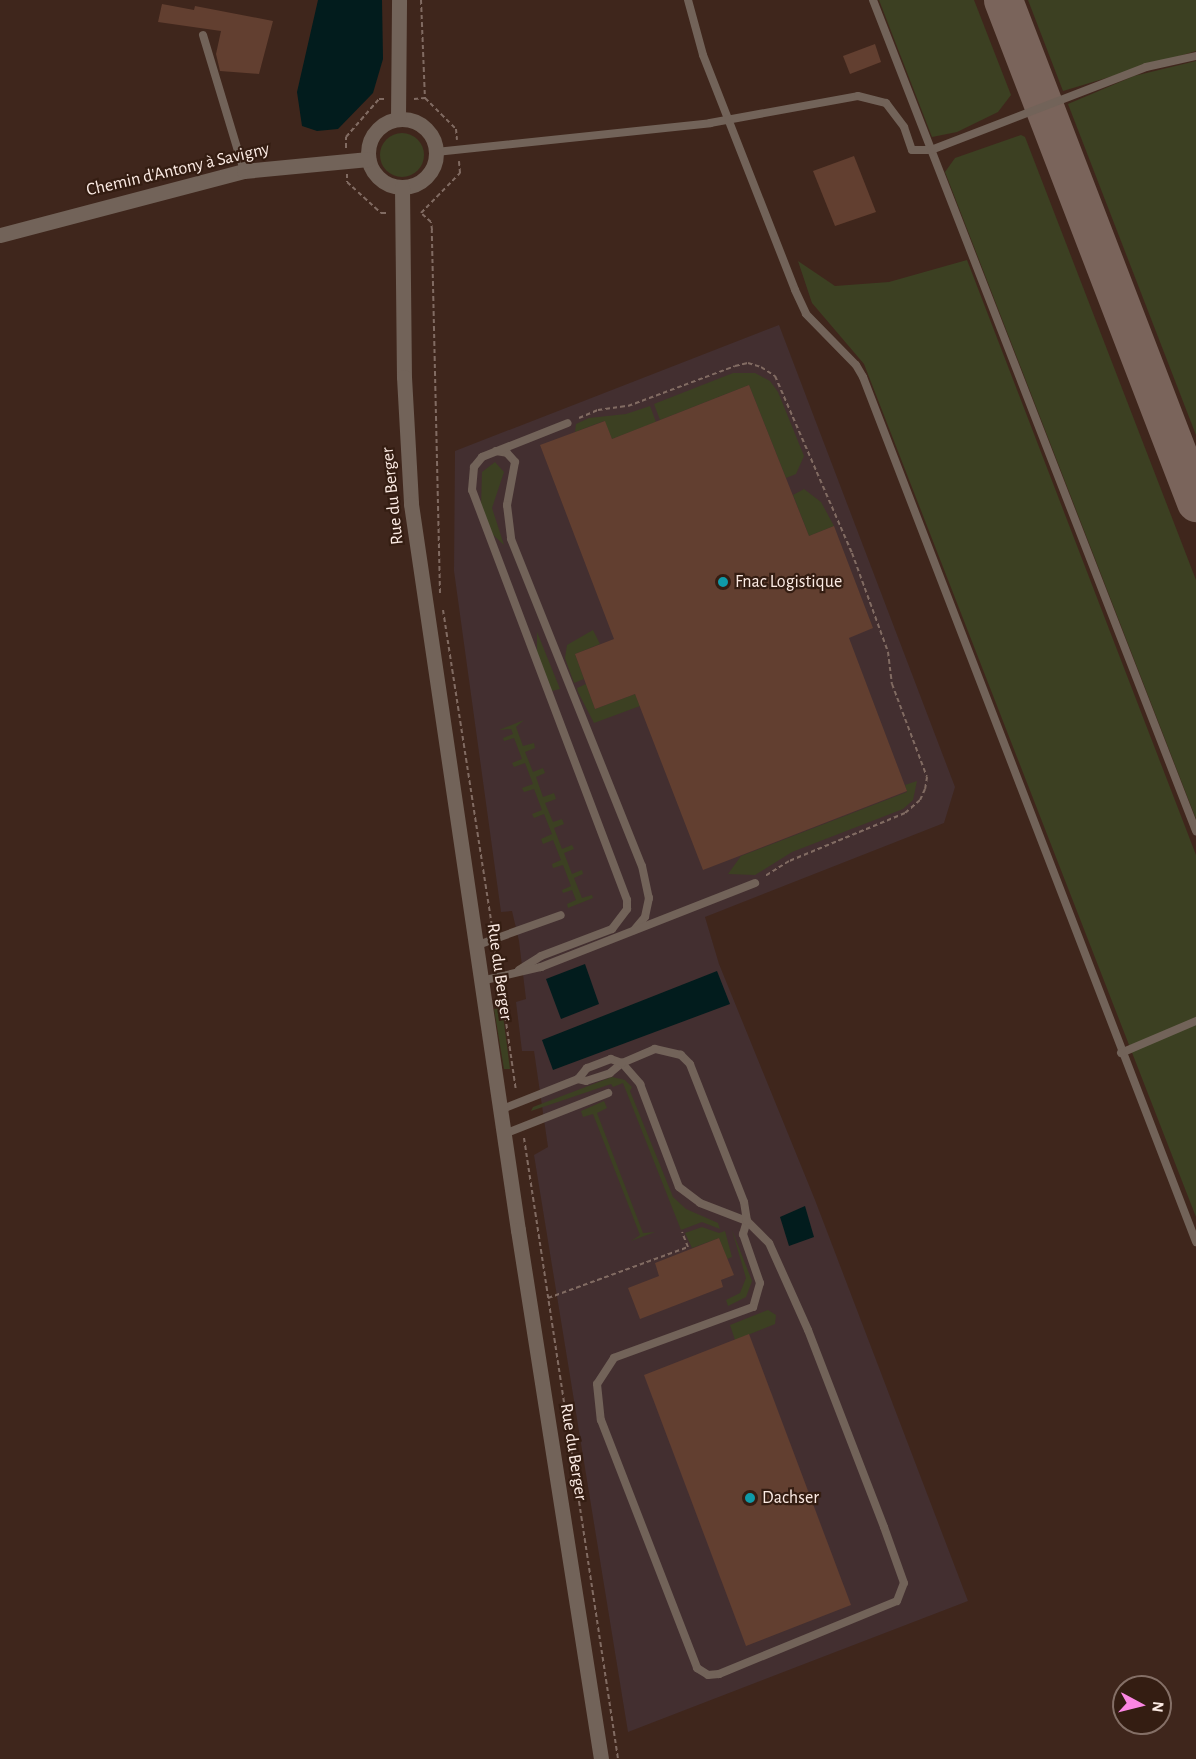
<!DOCTYPE html>
<html>
<head>
<meta charset="utf-8">
<style>
  body { margin:0 }
  #map { position:relative; width:1196px; height:1759px; overflow:hidden; background:#3f261c; font-family:"Alegreya Sans",sans-serif }
  div>[style] { position:absolute }
  .commercial>* { inset:0; background:#432f30 }
  .green>* { inset:0; background:#3c4022 }
  .round { border-radius:50% }
  .water>* { inset:0; background:#021c1d }
  .taxiway>* { height:39px; margin:-19.5px; padding:0 19.5px; transform-origin:19.5px; border-radius:19.5px; background:#7a645b }
  .building>* { inset:0; background:#623f30 }
  .path>* { height:2px; margin-top:-1px; transform-origin:0; background:repeating-linear-gradient(90deg,#816b62 0 4.5px,transparent 0 7.5px) }
  .service>* { height:8px; margin:-4px; padding:0 4px; transform-origin:4px; border-radius:4px; background:#726359 }
  .minor>* { height:15px; margin:-7.5px; padding:0 7.5px; transform-origin:7.5px; border-radius:7.5px; background:#726359 }
  .minor>.ring { margin:-7.5px; padding:0; box-sizing:content-box; background:none; border:15px solid #726359; border-radius:50% }
  .dots>* { width:16px; height:16px; translate:-50% -50%; box-sizing:border-box; border:3px solid #341d12; border-radius:50% }
  span { translate:-50% -50%; white-space:nowrap; text-align:center; line-height:1.15; -webkit-text-stroke:4.5px #341d12; paint-order:stroke }
  .street-label { font-size:18px; color:#fcebe4 }
  .poi-label { font-size:18px; color:#fcebe4 }
  .left { translate:0 -50%; text-align:left }
  .north { position:absolute; left:1112px; top:1675px; width:60px; height:60px; box-sizing:border-box; background:#341d12; border:2px solid #846f66; border-radius:50%; rotate:97deg; font-size:16px; font-weight:700; line-height:24px; text-align:center; color:#fcebe4 }
  .north::after { content:''; display:block; margin:auto; width:21px; height:27px; background:#fc86e3; clip-path:polygon(50% 0,100% 100%,50% 72%,0 100%) }
</style>
</head>
<body>
<div id="map">
  <div class="commercial">
    <i style="clip-path:polygon(779px 325px,955px 787px,944px 823px,705px 917px,719px 964px,815px 1200px,968px 1601px,628px 1732px,534px 1155px,548px 1147px,534px 1051px,522px 1051px,516px 1002px,526px 999px,519px 941px,512px 911px,501px 912px,454px 571px,455px 451px)"></i>
  </div>
  <div class="green">
    <i style="clip-path:polygon(879px 0,974px 0,1011px 95px,998px 112px,957px 132px,932px 137px)"></i>
    <i style="clip-path:polygon(1028px 0,1196px 0,1196px 51px,1063px 91px)"></i>
    <i style="clip-path:polygon(1196px 61px,1196px 435px,1068px 104px,1134px 76px)"></i>
    <i class="round" style="left:380px;top:133px;width:44px;height:44px"></i>
    <i style="clip-path:polygon(1021px 135px,1025px 137px,1196px 580px,1196px 819px,945px 172px,955px 158px)"></i>
    <i style="clip-path:polygon(967px 260px,1196px 855px,1196px 1217px,864px 364px,812px 303px,798px 261px,835px 286px,889px 282px)"></i>
    <i style="clip-path:polygon(733px 373px,755px 373px,770px 381px,778px 392px,804px 456px,796px 474px,786px 478px,749px 385px,660px 420px,654px 404px)"></i>
    <i style="clip-path:polygon(650px 406px,656px 422px,612px 439px,604px 421px,575px 432px,576px 424px,589px 418px,626px 414px)"></i>
    <i style="clip-path:polygon(495px 462px,504px 472px,492px 508px,504px 545px,490px 532px,481px 506px,482px 472px)"></i>
    <i style="clip-path:polygon(804px 489px,821px 502px,834px 526px,809px 536px,793px 495px)"></i>
    <i style="clip-path:polygon(593px 630px,600px 644px,575px 654px,584px 679px,574px 683px,565px 658px,567px 645px)"></i>
    <i style="clip-path:polygon(537px 632px,560px 689px,552px 691px,537px 652px)"></i>
    <i style="clip-path:polygon(586px 684px,595px 709px,635px 694px,640px 706px,594px 723px,578px 692px,577px 688px)"></i>
    <i style="clip-path:polygon(524px 720px,516px 727px,523px 746px,534px 743px,535px 748px,525px 752px,533px 772px,543px 768px,545px 773px,536px 777px,543px 797px,554px 793px,556px 799px,545px 803px,553px 822px,562px 819px,564px 824px,554px 828px,562px 849px,572px 845px,574px 849px,564px 853px,572px 874px,582px 870px,583px 874px,574px 878px,582px 898px,592px 895px,593px 898px,568px 908px,567px 904px,576px 900px,572px 890px,563px 893px,562px 890px,571px 886px,563px 865px,553px 868px,552px 864px,561px 860px,553px 840px,543px 844px,541px 839px,552px 834px,544px 814px,534px 818px,532px 814px,542px 810px,534px 789px,524px 792px,522px 788px,533px 784px,525px 763px,514px 767px,512px 763px,522px 759px,514px 738px,504px 741px,503px 738px,513px 734px,511px 729px,499px 730px)"></i>
    <i style="clip-path:polygon(917px 781px,913px 800px,903px 809px,792px 852px,755px 875px,728px 874px,741px 856px,907px 792px,905px 785px)"></i>
    <i style="clip-path:polygon(502px 1008px,510px 1069px,504px 1069px,494px 1009px)"></i>
    <i style="clip-path:polygon(612px 1077px,625px 1080px,632px 1087px,630px 1091px,673px 1197px,686px 1209px,718px 1223px,720px 1229px,702px 1222px,681px 1230px,623px 1083px,613px 1087px,611px 1084px,531px 1111px,533px 1107px)"></i>
    <i style="clip-path:polygon(604px 1101px,607px 1108px,597px 1113px,643px 1233px,655px 1232px,631px 1241px,640px 1235px,593px 1114px,583px 1117px,581px 1111px)"></i>
    <i style="clip-path:polygon(702px 1227px,719px 1233px,725px 1231px,732px 1257px,727px 1259px,719px 1238px,692px 1248px,685px 1233px)"></i>
    <i style="clip-path:polygon(732px 1230px,752px 1281px,746px 1297px,728px 1306px,726px 1300px,740px 1293px,746px 1278px)"></i>
    <i style="clip-path:polygon(768px 1310px,776px 1315px,775px 1324px,735px 1340px,730px 1325px)"></i>
  </div>
  <div class="water">
    <i style="clip-path:polygon(318px 0,382px 0,383px 59px,373px 93px,338px 129px,317px 131px,302px 126px,297px 92px)"></i>
    <i style="clip-path:polygon(585px 964px,599px 1004px,561px 1019px,546px 979px)"></i>
    <i style="clip-path:polygon(717px 971px,730px 1004px,553px 1070px,542px 1040px)"></i>
    <i style="clip-path:polygon(805px 1206px,814px 1237px,789px 1246px,780px 1217px)"></i>
  </div>
  <div class="taxiway">
    <i style="left:1003px;top:0;width:538px;rotate:68.97deg"></i>
  </div>
  <div class="building">
    <i style="clip-path:polygon(162px 4px,194px 10px,195px 6px,273px 21px,259px 74px,220px 71px,216px 54px,221px 31px,158px 22px)"></i>
    <i style="clip-path:polygon(875px 44px,881px 62px,850px 74px,843px 56px)"></i>
    <i style="clip-path:polygon(854px 156px,876px 212px,835px 226px,813px 171px)"></i>
    <i style="clip-path:polygon(749px 385px,809px 536px,834px 526px,873px 628px,849px 638px,907px 791px,703px 870px,635px 694px,595px 709px,575px 654px,614px 639px,540px 445px,605px 421px,612px 439px)"></i>
    <i style="clip-path:polygon(719px 1238px,734px 1275px,721px 1280px,723px 1287px,640px 1319px,628px 1288px,659px 1276px,655px 1263px)"></i>
    <i style="clip-path:polygon(749px 1334px,851px 1605px,746px 1646px,644px 1375px)"></i>
  </div>
  <div class="path">
    <i style="left:421px;top:0;width:98px;rotate:87.7deg"></i>
    <i style="left:425px;top:98px;width:44px;rotate:45deg"></i>
    <i style="left:456px;top:129px;width:11px;rotate:85deg"></i>
    <i style="left:414px;top:99px;width:11px;rotate:-5deg"></i>
    <i style="left:346px;top:148px;width:11px;rotate:-90deg"></i>
    <i style="left:346px;top:137px;width:50px;rotate:-49deg"></i>
    <i style="left:379px;top:99px;width:5px"></i>
    <i style="left:347px;top:174px;width:8px;rotate:90deg"></i>
    <i style="left:347px;top:182px;width:46px;rotate:42.4deg"></i>
    <i style="left:381px;top:213px;width:7px"></i>
    <i style="left:579px;top:418px;width:21px;rotate:-23deg"></i>
    <i style="left:598px;top:410px;width:30px;rotate:-8deg"></i>
    <i style="left:628px;top:406px;width:114px;rotate:-20.5deg"></i>
    <i style="left:735px;top:366px;width:13px;rotate:-13deg"></i>
    <i style="left:748px;top:363px;width:14px;rotate:17deg"></i>
    <i style="left:761px;top:367px;width:17px;rotate:33deg"></i>
    <i style="left:775px;top:376px;width:193px;rotate:66.5deg"></i>
    <i style="left:852px;top:553px;width:105px;rotate:70deg"></i>
    <i style="left:888px;top:652px;width:32px;rotate:83deg"></i>
    <i style="left:892px;top:684px;width:99px;rotate:69.4deg"></i>
    <i style="left:927px;top:777px;width:12px;rotate:99deg"></i>
    <i style="left:925px;top:789px;width:12px;rotate:114deg"></i>
    <i style="left:920px;top:800px;width:20px;rotate:139deg"></i>
    <i style="left:905px;top:813px;width:126px;rotate:157.5deg"></i>
    <i style="left:789px;top:861px;width:28px;rotate:148deg"></i>
    <i style="left:440px;top:593px;width:363px;rotate:-91.3deg"></i>
    <i style="left:432px;top:230px;width:8px;rotate:-97deg"></i>
    <i style="left:431px;top:222px;width:13px;rotate:-138deg"></i>
    <i style="left:421px;top:213px;width:56px;rotate:-45.7deg"></i>
    <i style="left:460px;top:173px;width:12px;rotate:-95deg"></i>
    <i style="left:443px;top:610px;width:322px;rotate:81.2deg"></i>
    <i style="left:495px;top:951px;width:16px;rotate:83deg"></i>
    <i style="left:501px;top:987px;width:105px;rotate:81.8deg"></i>
    <i style="left:524px;top:1138px;width:628px;rotate:81.39deg"></i>
    <i style="left:548px;top:1298px;width:149px;rotate:-20deg"></i>
    <i style="left:688px;top:1247px;width:16px;rotate:-112deg"></i>
  </div>
  <div class="service">
    <i style="left:688px;top:0;width:57px;rotate:74.7deg"></i>
    <i style="left:703px;top:55px;width:252px;rotate:68.6deg"></i>
    <i style="left:795px;top:290px;width:26px;rotate:65deg"></i>
    <i style="left:806px;top:314px;width:71px;rotate:45.6deg"></i>
    <i style="left:856px;top:365px;width:14px;rotate:60deg"></i>
    <i style="left:863px;top:377px;width:927px;rotate:68.94deg"></i>
    <i style="left:873px;top:0;width:892px;rotate:68.76deg"></i>
    <i style="left:203px;top:35px;width:142px;rotate:73.2deg"></i>
    <i style="left:436px;top:152px;width:276px;rotate:-6deg"></i>
    <i style="left:710px;top:123px;width:150px;rotate:-10.3deg"></i>
    <i style="left:858px;top:96px;width:29px;rotate:14deg"></i>
    <i style="left:886px;top:103px;width:30px;rotate:53deg"></i>
    <i style="left:904px;top:127px;width:24px;rotate:71deg"></i>
    <i style="left:912px;top:150px;width:19px"></i>
    <i style="left:931px;top:150px;width:230px;rotate:-21.1deg"></i>
    <i style="left:1146px;top:67px;width:51px;rotate:-12.4deg"></i>
    <i style="left:496px;top:451px;width:11px;rotate:10deg"></i>
    <i style="left:507px;top:453px;width:12px;rotate:48deg"></i>
    <i style="left:515px;top:462px;width:44px;rotate:100.5deg"></i>
    <i style="left:507px;top:505px;width:34px;rotate:83deg"></i>
    <i style="left:511px;top:539px;width:352px;rotate:68.2deg"></i>
    <i style="left:642px;top:866px;width:33px;rotate:78deg"></i>
    <i style="left:649px;top:898px;width:19px;rotate:102deg"></i>
    <i style="left:645px;top:917px;width:17px;rotate:130deg"></i>
    <i style="left:475px;top:946px;width:91px;rotate:-19.8deg"></i>
    <i style="left:519px;top:970px;width:26px;rotate:-32deg"></i>
    <i style="left:541px;top:956px;width:76px;rotate:-20.8deg"></i>
    <i style="left:612px;top:929px;width:25px;rotate:-53deg"></i>
    <i style="left:627px;top:909px;width:9px;rotate:-90deg"></i>
    <i style="left:627px;top:900px;width:438px;rotate:-110.7deg"></i>
    <i style="left:472px;top:490px;width:23px;rotate:-85deg"></i>
    <i style="left:474px;top:467px;width:13px;rotate:-51deg"></i>
    <i style="left:482px;top:457px;width:92px;rotate:-21.6deg"></i>
    <i style="left:481px;top:981px;width:62px;rotate:-13.1deg"></i>
    <i style="left:541px;top:967px;width:230px;rotate:-21.4deg"></i>
    <i style="left:1121px;top:1053px;width:82px;rotate:-23.1deg"></i>
    <i style="left:500px;top:1110px;width:84px;rotate:-21.7deg"></i>
    <i style="left:578px;top:1079px;width:8px;rotate:14deg"></i>
    <i style="left:586px;top:1081px;width:25px;rotate:-18deg"></i>
    <i style="left:610px;top:1073px;width:16px;rotate:-40deg"></i>
    <i style="left:622px;top:1063px;width:28px;rotate:49deg"></i>
    <i style="left:640px;top:1084px;width:110px;rotate:69.3deg"></i>
    <i style="left:679px;top:1187px;width:26px;rotate:37deg"></i>
    <i style="left:700px;top:1203px;width:50px;rotate:21deg"></i>
    <i style="left:747px;top:1221px;width:14px;rotate:107deg"></i>
    <i style="left:743px;top:1234px;width:52px;rotate:70.9deg"></i>
    <i style="left:760px;top:1283px;width:25px;rotate:106deg"></i>
    <i style="left:753px;top:1307px;width:148px;rotate:159.9deg"></i>
    <i style="left:614px;top:1358px;width:31px;rotate:123deg"></i>
    <i style="left:597px;top:1384px;width:36px;rotate:84deg"></i>
    <i style="left:601px;top:1420px;width:266px;rotate:68.8deg"></i>
    <i style="left:697px;top:1668px;width:13px;rotate:32deg"></i>
    <i style="left:708px;top:1675px;width:11px;rotate:-5deg"></i>
    <i style="left:719px;top:1674px;width:192px;rotate:-22.3deg"></i>
    <i style="left:897px;top:1601px;width:19px;rotate:-69deg"></i>
    <i style="left:904px;top:1583px;width:59px;rotate:-109.7deg"></i>
    <i style="left:884px;top:1527px;width:211px;rotate:-111.1deg"></i>
    <i style="left:808px;top:1330px;width:95px;rotate:-114.1deg"></i>
    <i style="left:769px;top:1243px;width:31px;rotate:-135deg"></i>
    <i style="left:747px;top:1221px;width:19px;rotate:-99deg"></i>
    <i style="left:744px;top:1202px;width:148px;rotate:-111.4deg"></i>
    <i style="left:690px;top:1064px;width:13px;rotate:-135deg"></i>
    <i style="left:681px;top:1055px;width:27px;rotate:-167deg"></i>
    <i style="left:655px;top:1049px;width:36px;rotate:157deg"></i>
    <i style="left:622px;top:1063px;width:12px;rotate:-160deg"></i>
    <i style="left:611px;top:1059px;width:26px;rotate:159deg"></i>
    <i style="left:587px;top:1068px;width:14px;rotate:129deg"></i>
    <i style="left:504px;top:1134px;width:112px;rotate:-21.5deg"></i>
  </div>
  <div class="minor">
    <i class="ring" style="left:368px;top:119px;width:53px;height:53px"></i>
    <i style="left:398px;top:119px;width:119px;rotate:-89.5deg"></i>
    <i style="left:402px;top:187px;width:190px;rotate:89.4deg"></i>
    <i style="left:404px;top:377px;width:127px;rotate:86.8deg"></i>
    <i style="left:411px;top:504px;width:734px;rotate:81.62deg"></i>
    <i style="left:518px;top:1230px;width:535px;rotate:81.08deg"></i>
    <i style="left:0;top:235px;width:252px;rotate:-14.7deg"></i>
    <i style="left:244px;top:171px;width:125px;rotate:-5.5deg"></i>
  </div>
  <div class="dots">
    <i style="left:723px;top:582px;background:#0f9aa8"></i>
    <i style="left:750px;top:1498px;background:#0f9aa8"></i>
  </div>
  <div class="street-label">
    <span style="left:178px;top:170px;rotate:-13deg">Chemin d'Antony à Savigny</span>
    <span style="left:393px;top:496px;rotate:-96deg">Rue du Berger</span>
    <span style="left:499px;top:972px;rotate:82deg">Rue du Berger</span>
    <span style="left:573px;top:1452px;rotate:81deg">Rue du Berger</span>
  </div>
  <div class="poi-label">
    <span class="left" style="left:735px;top:582px">Fnac Logistique</span>
    <span class="left" style="left:762px;top:1498px">Dachser</span>
  </div>
  <div class="north">N</div>
</div>
</body>
</html>
